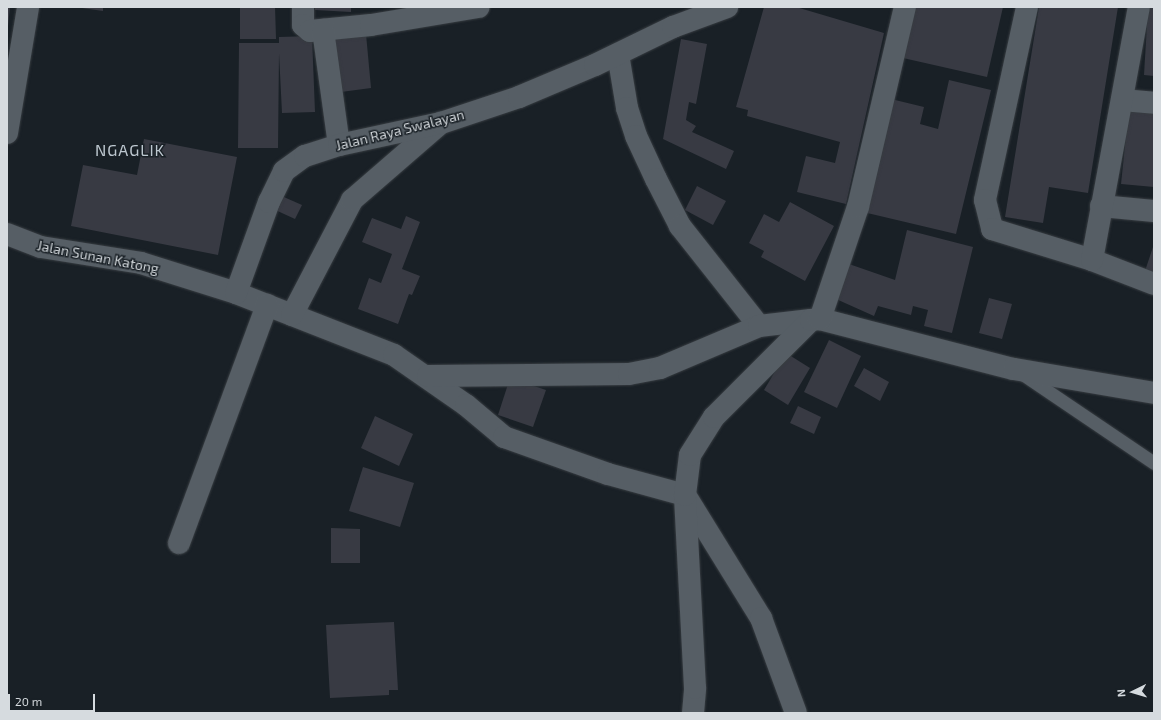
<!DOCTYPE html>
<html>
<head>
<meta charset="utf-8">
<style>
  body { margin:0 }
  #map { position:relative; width:1161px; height:720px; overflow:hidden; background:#192026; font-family:"Exo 2",sans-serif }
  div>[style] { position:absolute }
  .building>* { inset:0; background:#383a43 }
  .roads { filter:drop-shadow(0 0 1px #373c41) drop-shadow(0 0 1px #373c41) }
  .service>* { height:13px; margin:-6.5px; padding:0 6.5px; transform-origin:6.5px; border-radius:6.5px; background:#565e65 }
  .minor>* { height:22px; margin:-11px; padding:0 11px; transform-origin:11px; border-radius:11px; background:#565e65 }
  .tertiary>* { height:22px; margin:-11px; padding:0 11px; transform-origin:11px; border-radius:11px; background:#565e65 }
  span { translate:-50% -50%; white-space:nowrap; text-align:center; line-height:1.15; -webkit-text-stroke:3px #192026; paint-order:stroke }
  .street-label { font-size:14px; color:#d6dbdf }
  .quarter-label { font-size:16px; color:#bdc7cf; letter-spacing:1px }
  .frame { position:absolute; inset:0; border:8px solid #d6dbdf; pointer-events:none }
  .north { position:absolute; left:1113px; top:672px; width:40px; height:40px; -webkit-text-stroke:3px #192026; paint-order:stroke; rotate:265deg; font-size:11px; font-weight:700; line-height:16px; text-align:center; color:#d6dbdf }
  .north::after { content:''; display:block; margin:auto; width:14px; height:18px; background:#d6dbdf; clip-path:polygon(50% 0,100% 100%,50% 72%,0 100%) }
  .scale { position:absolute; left:8px; top:694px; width:87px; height:18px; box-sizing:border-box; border:2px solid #d6dbdf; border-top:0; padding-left:5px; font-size:12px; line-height:14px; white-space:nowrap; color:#d6dbdf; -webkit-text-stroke:3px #192026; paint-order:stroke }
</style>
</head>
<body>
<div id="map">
  <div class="building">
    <i style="clip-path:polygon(7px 7px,10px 7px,8px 26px,7px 26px)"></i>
    <i style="clip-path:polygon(75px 7px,103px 7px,103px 11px)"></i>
    <i style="clip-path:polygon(240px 7px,275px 7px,276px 39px,240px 39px)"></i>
    <i style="clip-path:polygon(315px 7px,351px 7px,351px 12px,315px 10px)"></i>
    <i style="clip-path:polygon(764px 7px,796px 7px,884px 33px,846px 204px,797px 192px,806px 156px,835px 163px,840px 142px,747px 116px,748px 110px,736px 107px)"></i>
    <i style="clip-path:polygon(914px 7px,1003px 7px,987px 77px,903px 58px)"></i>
    <i style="clip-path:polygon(1039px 7px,1118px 7px,1088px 193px,1049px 187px,1043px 223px,1005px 217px)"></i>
    <i style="clip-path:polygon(1148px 7px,1154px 7px,1154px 76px,1144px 75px)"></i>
    <i style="clip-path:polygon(366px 34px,371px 88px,341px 92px,335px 37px)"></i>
    <i style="clip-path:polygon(312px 36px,315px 112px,282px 113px,279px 53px,278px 148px,238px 148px,239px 43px,279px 43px,279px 37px)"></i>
    <i style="clip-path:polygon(681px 39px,707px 44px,696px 104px,689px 102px,686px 120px,696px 126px,692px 132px,734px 151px,726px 169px,663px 139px)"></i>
    <i style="clip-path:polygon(949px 80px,991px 90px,956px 234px,863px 212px,891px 99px,924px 107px,920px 124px,938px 129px)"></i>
    <i style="clip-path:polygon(1129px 107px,1154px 110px,1154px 187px,1121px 184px)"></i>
    <i style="clip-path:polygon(144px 139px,237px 157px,218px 255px,71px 226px,83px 165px,137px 175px)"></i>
    <i style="clip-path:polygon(697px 186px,726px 201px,713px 225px,685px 210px)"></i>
    <i style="clip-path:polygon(277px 194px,302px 205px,295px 219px,271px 208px)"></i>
    <i style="clip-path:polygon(790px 202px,834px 226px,805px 281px,761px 257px,764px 251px,749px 243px,764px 214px,779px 222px)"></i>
    <i style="clip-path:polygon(406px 216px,420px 222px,402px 269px,420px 276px,412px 295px,409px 294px,398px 324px,358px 309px,369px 278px,381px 283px,392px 254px,362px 242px,372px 218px,401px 229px)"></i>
    <i style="clip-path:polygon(907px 230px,973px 247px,952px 333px,924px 326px,928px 310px,913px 306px,911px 315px,878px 306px,874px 316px,836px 299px,849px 264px,895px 280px)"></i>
    <i style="clip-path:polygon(1154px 244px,1154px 274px,1145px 271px)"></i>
    <i style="clip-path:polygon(989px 298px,1012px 304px,1002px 339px,979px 333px)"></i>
    <i style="clip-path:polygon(829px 340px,861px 356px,837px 408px,804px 392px)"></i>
    <i style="clip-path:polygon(786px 353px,810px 368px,788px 405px,764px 390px)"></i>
    <i style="clip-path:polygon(864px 368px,889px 382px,880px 401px,854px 386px)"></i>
    <i style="clip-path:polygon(510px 378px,546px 390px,533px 427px,498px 415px)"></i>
    <i style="clip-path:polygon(798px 406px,821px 417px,814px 434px,790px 423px)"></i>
    <i style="clip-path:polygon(375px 416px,413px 434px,399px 466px,361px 448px)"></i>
    <i style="clip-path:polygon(363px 467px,414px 483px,400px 527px,349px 511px)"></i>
    <i style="clip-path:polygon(331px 528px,360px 529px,360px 563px,331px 563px)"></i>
    <i style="clip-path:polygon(394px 622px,398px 690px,389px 690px,389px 695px,330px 698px,326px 625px)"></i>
  </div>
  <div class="roads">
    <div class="service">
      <i style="left:1024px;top:375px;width:157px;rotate:34.1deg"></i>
    </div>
    <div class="minor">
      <i style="left:303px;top:7px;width:18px;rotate:90deg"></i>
      <i style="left:303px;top:25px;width:9px;rotate:41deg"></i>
      <i style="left:310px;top:31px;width:61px;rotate:-5.6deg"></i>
      <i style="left:371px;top:25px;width:109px;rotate:-9.5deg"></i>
      <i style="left:1027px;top:7px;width:198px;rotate:102.3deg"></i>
      <i style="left:985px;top:200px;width:30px;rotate:76deg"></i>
      <i style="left:992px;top:229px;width:105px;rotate:17.2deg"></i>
      <i style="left:1092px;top:260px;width:66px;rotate:21.2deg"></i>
      <i style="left:323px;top:30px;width:116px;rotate:82.1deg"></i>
      <i style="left:618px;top:54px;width:55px;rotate:80.5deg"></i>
      <i style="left:627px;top:108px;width:29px;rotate:72deg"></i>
      <i style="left:636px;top:136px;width:47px;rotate:65.1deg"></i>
      <i style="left:656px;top:179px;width:53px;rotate:62.9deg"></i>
      <i style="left:680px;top:226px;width:127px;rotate:51.7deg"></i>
      <i style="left:1122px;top:100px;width:32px;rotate:5deg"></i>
      <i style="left:7px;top:133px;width:128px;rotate:-80.5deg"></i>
      <i style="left:1101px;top:206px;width:53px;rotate:5.4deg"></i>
      <i style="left:1092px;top:260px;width:257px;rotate:-79.5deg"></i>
      <i style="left:236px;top:293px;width:170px;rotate:21.4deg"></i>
      <i style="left:394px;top:355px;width:88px;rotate:34.8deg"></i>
      <i style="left:466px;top:405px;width:50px;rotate:40.1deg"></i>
      <i style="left:504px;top:437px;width:110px;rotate:19.6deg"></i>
      <i style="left:608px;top:474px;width:80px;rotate:15.3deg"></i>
      <i style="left:685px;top:495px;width:145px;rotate:58.3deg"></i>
      <i style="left:761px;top:618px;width:101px;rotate:69.8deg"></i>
      <i style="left:292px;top:315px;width:130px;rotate:-62.4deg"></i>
      <i style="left:352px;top:200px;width:118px;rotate:-40.9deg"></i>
      <i style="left:820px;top:319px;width:200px;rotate:14.5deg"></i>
      <i style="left:1014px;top:369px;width:142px;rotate:9.7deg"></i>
      <i style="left:428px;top:376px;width:201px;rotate:-0.6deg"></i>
      <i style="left:629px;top:374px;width:32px;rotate:-11deg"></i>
      <i style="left:660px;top:368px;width:108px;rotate:-23deg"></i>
      <i style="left:759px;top:326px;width:52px;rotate:-6.6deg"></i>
      <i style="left:179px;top:543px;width:254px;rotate:-69.7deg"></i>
      <i style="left:693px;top:713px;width:25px;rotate:-85deg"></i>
      <i style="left:695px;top:688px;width:193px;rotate:-93deg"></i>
      <i style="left:685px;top:495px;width:40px;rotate:-82.9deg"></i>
      <i style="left:690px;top:455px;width:45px;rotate:-57.7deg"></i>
      <i style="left:714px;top:417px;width:137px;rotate:-45deg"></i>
      <i style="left:811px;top:320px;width:9px;rotate:-6deg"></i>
      <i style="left:820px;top:319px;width:118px;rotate:-71.3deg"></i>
      <i style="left:858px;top:207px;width:205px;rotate:-76.8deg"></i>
    </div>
    <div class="tertiary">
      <i style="left:7px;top:234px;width:36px;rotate:21deg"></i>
      <i style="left:41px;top:247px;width:101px;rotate:9.1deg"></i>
      <i style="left:141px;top:263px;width:100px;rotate:17.5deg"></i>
      <i style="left:236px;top:293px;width:97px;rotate:-70.1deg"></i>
      <i style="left:269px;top:202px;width:34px;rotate:-64deg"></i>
      <i style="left:284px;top:171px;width:26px;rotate:-36deg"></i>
      <i style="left:305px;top:156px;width:36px;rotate:-18deg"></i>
      <i style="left:339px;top:145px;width:104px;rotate:-12.2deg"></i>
      <i style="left:441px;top:123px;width:82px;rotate:-18.4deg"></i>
      <i style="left:519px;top:97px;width:82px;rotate:-22.8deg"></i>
      <i style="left:595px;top:65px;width:87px;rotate:-26deg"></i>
      <i style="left:673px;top:27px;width:58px;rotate:-20.3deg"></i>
    </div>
  </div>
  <div class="street-label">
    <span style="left:400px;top:130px;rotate:-14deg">Jalan Raya Swalayan</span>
    <span style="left:98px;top:257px;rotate:11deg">Jalan Sunan Katong</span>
  </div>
  <div class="quarter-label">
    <span style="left:130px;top:150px">NGAGLIK</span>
  </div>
  <div class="frame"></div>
  <div class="north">N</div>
  <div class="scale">20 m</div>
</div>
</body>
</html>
